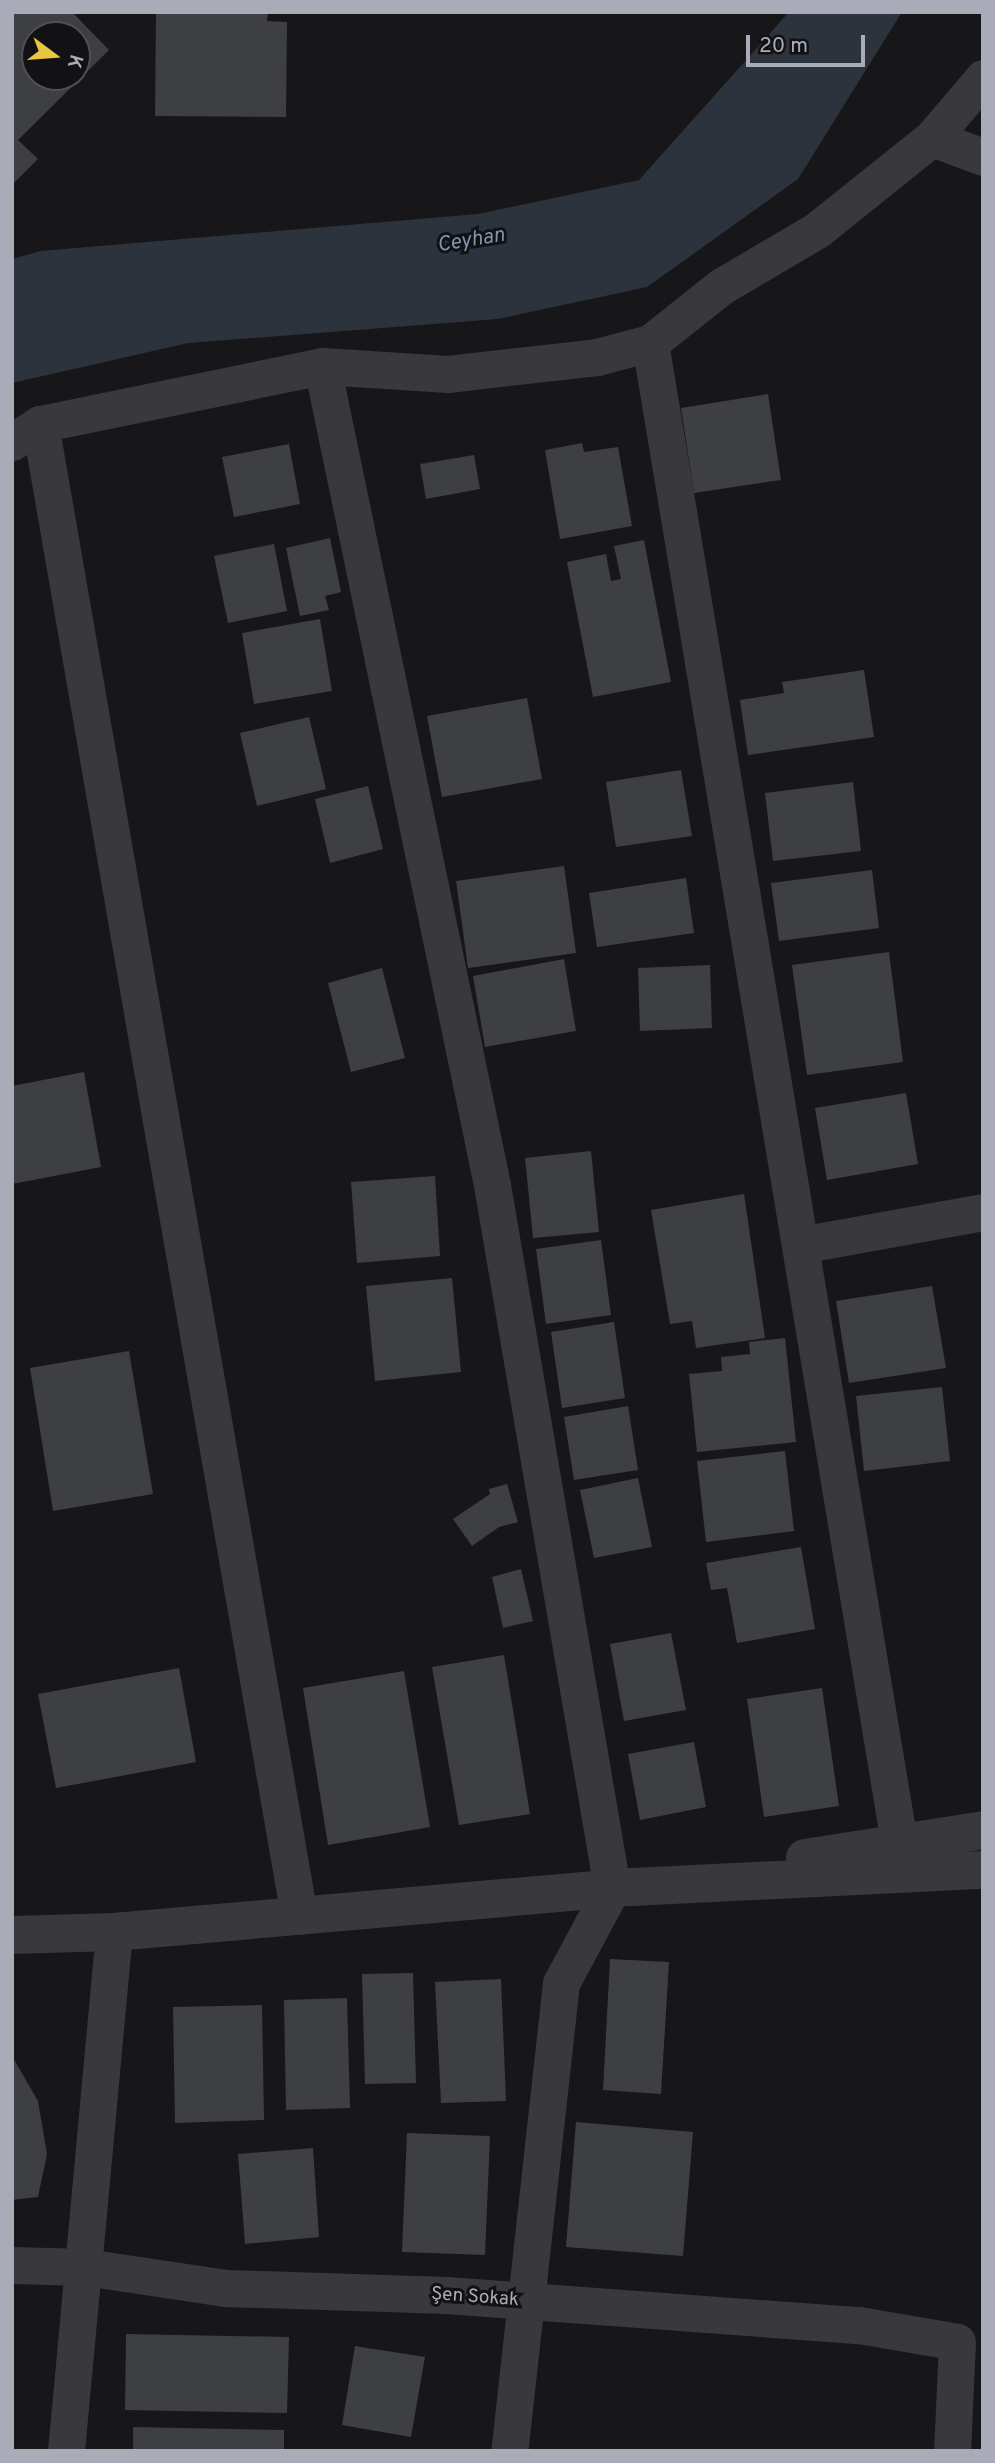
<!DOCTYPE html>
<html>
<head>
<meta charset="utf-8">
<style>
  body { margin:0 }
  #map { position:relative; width:995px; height:2463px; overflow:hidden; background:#171719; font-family:Overpass,sans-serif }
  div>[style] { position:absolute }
  .water>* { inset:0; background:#2d333c }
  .building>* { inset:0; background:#3e3f42 }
  .minor>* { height:37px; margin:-18.5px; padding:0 18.5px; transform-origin:18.5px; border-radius:18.5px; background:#38383d }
  .tertiary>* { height:38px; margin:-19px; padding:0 19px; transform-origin:19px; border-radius:19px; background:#38383d }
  span { translate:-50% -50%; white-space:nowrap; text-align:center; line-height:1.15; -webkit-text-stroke:6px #121214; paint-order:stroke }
  .street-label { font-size:19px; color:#a9acb8 }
  .water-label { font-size:21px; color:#8295b1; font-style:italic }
  .frame { position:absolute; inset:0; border:14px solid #a9acb8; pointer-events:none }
  .north { position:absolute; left:21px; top:21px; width:70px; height:70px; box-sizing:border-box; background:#121214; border:2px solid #4e5056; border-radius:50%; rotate:106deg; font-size:19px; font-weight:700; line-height:28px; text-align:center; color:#a9acb8 }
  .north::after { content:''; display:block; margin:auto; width:24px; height:32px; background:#e8c63f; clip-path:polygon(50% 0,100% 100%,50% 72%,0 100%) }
  .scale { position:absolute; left:746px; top:35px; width:119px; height:32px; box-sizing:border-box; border:4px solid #a9acb8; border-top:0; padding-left:9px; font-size:21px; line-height:24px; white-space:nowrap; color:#a9acb8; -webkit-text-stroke:5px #121214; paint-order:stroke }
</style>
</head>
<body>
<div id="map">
  <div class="water">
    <i style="clip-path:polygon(789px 12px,902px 12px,798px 179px,647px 287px,498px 319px,188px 343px,12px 383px,12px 259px,41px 251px,478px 214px,639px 180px)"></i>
  </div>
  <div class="building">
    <i style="clip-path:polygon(evenodd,12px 12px,72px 12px,109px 50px,18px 140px,38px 159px,14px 183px,12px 12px,35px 35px,77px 35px,77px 77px,35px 77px,35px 35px)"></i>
    <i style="clip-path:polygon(156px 12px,268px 12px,267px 21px,287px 22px,286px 117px,155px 116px)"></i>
    <i style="clip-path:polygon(768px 394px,781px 480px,694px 493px,681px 408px)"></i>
    <i style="clip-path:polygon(582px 443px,584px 452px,618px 447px,632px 526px,560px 539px,545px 450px)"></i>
    <i style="clip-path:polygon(289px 444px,300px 504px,234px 517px,222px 457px)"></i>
    <i style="clip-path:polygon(474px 455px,480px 489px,426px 499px,420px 464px)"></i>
    <i style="clip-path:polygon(330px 538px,341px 592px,325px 596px,329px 610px,300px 616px,286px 548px)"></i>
    <i style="clip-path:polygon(644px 540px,671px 682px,593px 697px,567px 562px,606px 554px,611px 581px,621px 579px,614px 546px)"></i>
    <i style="clip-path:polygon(274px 544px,287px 611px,228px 623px,214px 556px)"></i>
    <i style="clip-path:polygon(320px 619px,332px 691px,254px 704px,242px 633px)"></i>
    <i style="clip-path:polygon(864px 670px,874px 737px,748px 755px,740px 700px,784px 693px,782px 682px)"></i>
    <i style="clip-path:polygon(527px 698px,542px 779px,442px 797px,427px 716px)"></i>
    <i style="clip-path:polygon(309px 717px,326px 789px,257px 806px,240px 733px)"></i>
    <i style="clip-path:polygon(681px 770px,692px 836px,616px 847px,606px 782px)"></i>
    <i style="clip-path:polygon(853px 782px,861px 851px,773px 861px,765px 793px)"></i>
    <i style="clip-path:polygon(368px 786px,383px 849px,330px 863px,315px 799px)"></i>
    <i style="clip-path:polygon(564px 866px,576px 953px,468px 968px,456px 881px)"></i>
    <i style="clip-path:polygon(872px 870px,879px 928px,779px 941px,771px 883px)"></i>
    <i style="clip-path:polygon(686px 878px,694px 933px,597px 947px,589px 893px)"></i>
    <i style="clip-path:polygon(889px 952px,903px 1062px,807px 1075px,792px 965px)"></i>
    <i style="clip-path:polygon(564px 959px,576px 1031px,485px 1047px,473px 976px)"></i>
    <i style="clip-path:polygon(710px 965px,712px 1028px,640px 1031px,638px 968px)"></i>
    <i style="clip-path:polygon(382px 968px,405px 1058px,351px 1072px,328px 983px)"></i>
    <i style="clip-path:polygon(84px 1072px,101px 1167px,12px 1184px,12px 1086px)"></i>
    <i style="clip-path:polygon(906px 1093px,918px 1164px,827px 1180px,815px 1108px)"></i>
    <i style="clip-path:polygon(591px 1151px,599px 1232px,533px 1238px,525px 1158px)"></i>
    <i style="clip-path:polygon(435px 1176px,440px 1256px,357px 1263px,351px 1182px)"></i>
    <i style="clip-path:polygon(744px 1194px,765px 1338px,696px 1348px,692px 1321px,670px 1324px,651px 1210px)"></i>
    <i style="clip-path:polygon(601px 1240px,611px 1315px,546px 1324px,536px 1249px)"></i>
    <i style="clip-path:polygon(452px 1278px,461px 1372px,375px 1381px,366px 1286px)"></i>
    <i style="clip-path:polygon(932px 1286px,946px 1368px,849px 1383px,836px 1301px)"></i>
    <i style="clip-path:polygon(614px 1322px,625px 1398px,562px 1408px,551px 1332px)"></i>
    <i style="clip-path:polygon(785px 1338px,796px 1442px,697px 1452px,689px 1374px,722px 1371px,721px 1357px,750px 1354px,749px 1342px)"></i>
    <i style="clip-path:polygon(129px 1351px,153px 1494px,53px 1511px,30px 1368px)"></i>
    <i style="clip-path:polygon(942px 1387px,950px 1461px,864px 1471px,856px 1396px)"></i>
    <i style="clip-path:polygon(628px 1406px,638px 1470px,574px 1480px,564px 1417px)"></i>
    <i style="clip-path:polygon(785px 1451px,794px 1531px,706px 1542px,697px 1461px)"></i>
    <i style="clip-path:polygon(638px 1478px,652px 1547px,594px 1558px,580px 1490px)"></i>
    <i style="clip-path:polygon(507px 1484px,518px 1522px,499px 1527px,472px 1546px,453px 1519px,490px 1494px,489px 1489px)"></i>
    <i style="clip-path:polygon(801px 1547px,815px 1629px,737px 1643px,727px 1588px,711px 1590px,706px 1563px)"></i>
    <i style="clip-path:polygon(521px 1569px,533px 1621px,503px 1628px,492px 1577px)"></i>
    <i style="clip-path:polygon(671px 1633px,686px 1710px,624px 1721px,610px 1644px)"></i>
    <i style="clip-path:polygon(504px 1655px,530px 1814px,459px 1825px,432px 1667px)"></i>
    <i style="clip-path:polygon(179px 1668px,196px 1762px,56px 1788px,38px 1694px)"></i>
    <i style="clip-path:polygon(404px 1671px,430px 1827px,328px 1845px,303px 1688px)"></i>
    <i style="clip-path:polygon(822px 1688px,839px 1806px,764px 1817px,747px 1699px)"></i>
    <i style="clip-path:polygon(694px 1742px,706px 1807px,640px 1820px,628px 1754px)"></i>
    <i style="clip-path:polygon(610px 1959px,669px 1962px,661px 2094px,603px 2090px)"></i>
    <i style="clip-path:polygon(413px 1973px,416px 2083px,365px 2084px,362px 1974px)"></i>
    <i style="clip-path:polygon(501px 1979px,506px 2101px,441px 2103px,435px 1982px)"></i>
    <i style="clip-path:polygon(347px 1998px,350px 2108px,286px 2110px,284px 2000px)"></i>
    <i style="clip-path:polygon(262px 2005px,264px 2120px,175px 2123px,173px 2007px)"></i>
    <i style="clip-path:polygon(12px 2056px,38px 2101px,47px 2154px,38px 2197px,12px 2200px)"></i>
    <i style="clip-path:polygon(576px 2122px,693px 2132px,683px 2256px,566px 2247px)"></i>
    <i style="clip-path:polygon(407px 2133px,490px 2136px,485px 2255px,402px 2252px)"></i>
    <i style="clip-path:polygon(313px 2148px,319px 2237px,245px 2244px,238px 2154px)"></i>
    <i style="clip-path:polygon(126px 2334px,289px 2337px,287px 2413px,125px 2410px)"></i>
    <i style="clip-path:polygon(355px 2346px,425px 2357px,411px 2437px,342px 2425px)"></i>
    <i style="clip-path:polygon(133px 2427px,284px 2430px,284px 2451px,133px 2451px)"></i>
  </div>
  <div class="minor">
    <i style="left:932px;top:138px;width:54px;rotate:20.4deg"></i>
    <i style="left:650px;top:343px;width:1521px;rotate:80.57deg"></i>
    <i style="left:322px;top:366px;width:836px;rotate:78.27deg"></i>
    <i style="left:492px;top:1185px;width:713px;rotate:80.31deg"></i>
    <i style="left:612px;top:1888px;width:108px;rotate:118.2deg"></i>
    <i style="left:561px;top:1983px;width:471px;rotate:96.3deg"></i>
    <i style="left:40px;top:424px;width:1514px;rotate:80.15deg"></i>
    <i style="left:12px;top:442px;width:33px;rotate:-33deg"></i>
    <i style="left:40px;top:424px;width:288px;rotate:-11.6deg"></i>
    <i style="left:322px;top:366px;width:126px;rotate:3.6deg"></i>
    <i style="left:448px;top:374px;width:150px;rotate:-6.5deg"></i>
    <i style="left:597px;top:357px;width:55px;rotate:-14.8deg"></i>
    <i style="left:650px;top:343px;width:92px;rotate:-38.4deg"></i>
    <i style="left:722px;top:286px;width:110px;rotate:-30.5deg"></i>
    <i style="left:817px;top:230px;width:147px;rotate:-38.7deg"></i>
    <i style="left:932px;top:138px;width:79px;rotate:-49.6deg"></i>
    <i style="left:800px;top:1245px;width:186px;rotate:-10.2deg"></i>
    <i style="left:12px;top:2265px;width:73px;rotate:1.6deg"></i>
    <i style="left:85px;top:2267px;width:143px;rotate:8.5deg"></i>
    <i style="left:226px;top:2288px;width:221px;rotate:1.8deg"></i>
    <i style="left:447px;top:2295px;width:413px;rotate:4.2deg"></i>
    <i style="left:859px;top:2325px;width:99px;rotate:9.8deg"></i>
    <i style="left:957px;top:2342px;width:109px;rotate:92.6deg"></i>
    <i style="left:66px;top:2451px;width:521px;rotate:-84.72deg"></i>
  </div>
  <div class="tertiary">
    <i style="left:805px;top:1858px;width:180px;rotate:-8.9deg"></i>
    <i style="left:12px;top:1935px;width:102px;rotate:-1.7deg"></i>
    <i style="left:114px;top:1932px;width:500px;rotate:-5deg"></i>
    <i style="left:612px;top:1888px;width:371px;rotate:-2.8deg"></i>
  </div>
  <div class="street-label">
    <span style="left:475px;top:2298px;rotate:4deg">Şen Sokak</span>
  </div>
  <div class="water-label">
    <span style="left:471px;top:241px;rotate:-9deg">Ceyhan</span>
  </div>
  <div class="frame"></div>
  <div class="north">K</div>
  <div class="scale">20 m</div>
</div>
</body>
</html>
